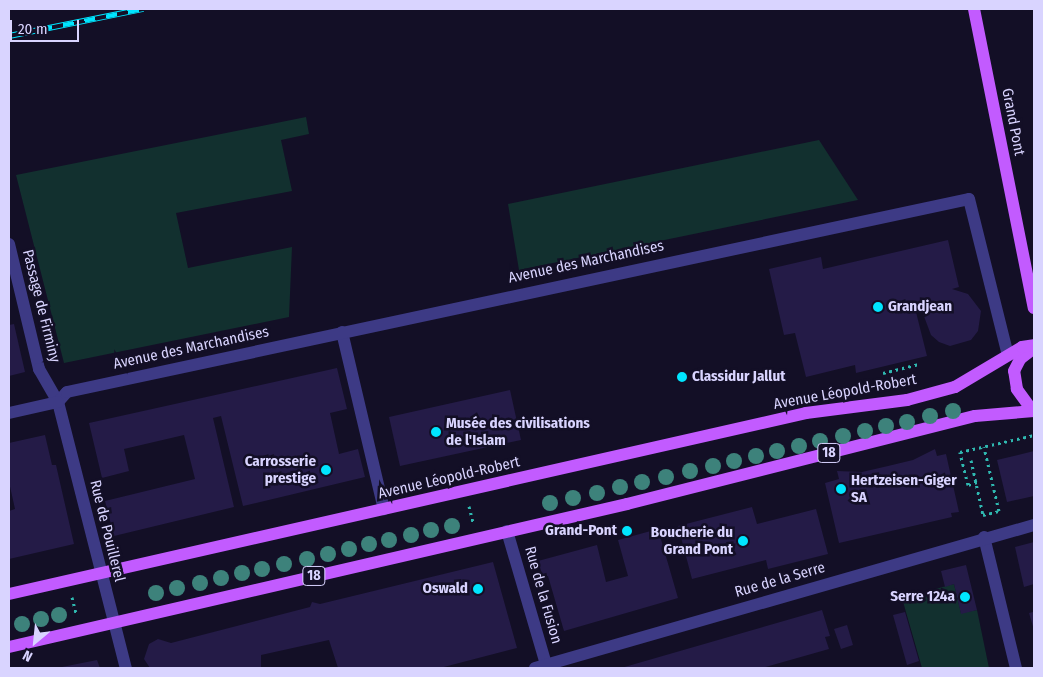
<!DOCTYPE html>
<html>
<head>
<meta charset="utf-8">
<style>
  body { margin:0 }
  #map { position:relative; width:1043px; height:677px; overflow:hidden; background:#130f26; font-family:"Fira Sans Condensed",sans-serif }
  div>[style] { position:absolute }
  .green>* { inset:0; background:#12302f }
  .building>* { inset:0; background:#241b47 }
  .path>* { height:3px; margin-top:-1.5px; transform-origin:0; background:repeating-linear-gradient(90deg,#2fb8b0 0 2.5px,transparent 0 6.5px) }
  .street>* { height:12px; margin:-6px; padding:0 6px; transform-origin:6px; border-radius:6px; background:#3d3a85 }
  .primary>* { height:12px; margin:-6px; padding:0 6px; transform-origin:6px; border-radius:6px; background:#c25bff }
  .rail>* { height:5.5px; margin-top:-2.75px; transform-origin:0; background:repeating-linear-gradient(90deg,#130f26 0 11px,#00e5ff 0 22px); box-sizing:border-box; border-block:1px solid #00e5ff }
  .trees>* { width:16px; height:16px; margin:-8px; border-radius:50%; background:#3d827b }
  .dots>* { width:14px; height:14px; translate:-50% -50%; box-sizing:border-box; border:2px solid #130f26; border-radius:50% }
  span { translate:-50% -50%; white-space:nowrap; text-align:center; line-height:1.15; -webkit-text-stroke:5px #130f26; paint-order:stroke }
  .shield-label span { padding:1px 4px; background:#130f26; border:1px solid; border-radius:4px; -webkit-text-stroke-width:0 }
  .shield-label { font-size:14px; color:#d9d4ff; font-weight:700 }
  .street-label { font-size:15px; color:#d9d4ff }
  .poi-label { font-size:15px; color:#d9d4ff; font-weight:700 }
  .left { translate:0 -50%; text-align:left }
  .right { translate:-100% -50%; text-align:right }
  .frame { position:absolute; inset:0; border:10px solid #d9d4ff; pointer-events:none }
  .north { position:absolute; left:10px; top:617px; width:50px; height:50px; -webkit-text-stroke:4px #130f26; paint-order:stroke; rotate:208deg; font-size:14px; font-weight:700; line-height:20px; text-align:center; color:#d9d4ff }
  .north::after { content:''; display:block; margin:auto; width:18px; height:22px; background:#d9d4ff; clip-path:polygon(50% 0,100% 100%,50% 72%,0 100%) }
  .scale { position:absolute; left:10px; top:20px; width:69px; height:22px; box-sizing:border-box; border:2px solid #d9d4ff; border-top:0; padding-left:6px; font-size:15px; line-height:18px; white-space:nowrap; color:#d9d4ff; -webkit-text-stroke:4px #130f26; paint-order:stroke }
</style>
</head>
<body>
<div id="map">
  <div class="green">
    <i style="clip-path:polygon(306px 117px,309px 134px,281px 140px,292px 191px,176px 213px,188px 268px,292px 247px,289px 317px,64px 363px,16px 175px)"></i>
    <i style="clip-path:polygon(819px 140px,858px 200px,519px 270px,508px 204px)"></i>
    <i style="clip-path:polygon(954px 584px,961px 613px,977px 610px,989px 668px,922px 668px,902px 598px)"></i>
  </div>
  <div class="building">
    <i style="clip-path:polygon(948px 240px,959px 287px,952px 289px,968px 294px,981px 311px,978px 331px,971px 340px,950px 346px,939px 342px,931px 335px,922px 311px,916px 312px,927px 356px,856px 373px,855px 365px,806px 377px,795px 333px,784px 335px,769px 269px,821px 257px,823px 269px)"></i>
    <i style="clip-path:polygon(14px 324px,25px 372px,9px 376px,9px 325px)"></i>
    <i style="clip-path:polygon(337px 368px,347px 409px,330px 413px,339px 454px,358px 449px,365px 477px,243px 506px,221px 416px,213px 418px,234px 507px,114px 536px,105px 501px,195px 479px,184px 435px,124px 449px,129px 471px,102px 478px,89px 423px)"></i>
    <i style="clip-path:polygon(510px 390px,521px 440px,400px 466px,389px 417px)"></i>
    <i style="clip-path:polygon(45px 435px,52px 465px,56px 465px,74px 544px,9px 559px,9px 511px,15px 509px,9px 482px,9px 443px)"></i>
    <i style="clip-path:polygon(935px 449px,937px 456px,946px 454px,959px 512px,951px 513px,952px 517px,839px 543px,825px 483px,839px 479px,837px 471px,862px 472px,888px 466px,913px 460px)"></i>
    <i style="clip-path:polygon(1034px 451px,1034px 496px,1007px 502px,997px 460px)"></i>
    <i style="clip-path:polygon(752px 507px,757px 524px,816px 509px,828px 554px,768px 569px,766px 560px,692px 579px,678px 526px)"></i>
    <i style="clip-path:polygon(658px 529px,678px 598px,564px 631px,548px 576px,543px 577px,538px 561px,597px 545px,606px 582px,628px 576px,618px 540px)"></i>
    <i style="clip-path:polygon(1034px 542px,1034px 584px,1024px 587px,1015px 547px)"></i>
    <i style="clip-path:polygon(493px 562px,517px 648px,440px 668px,338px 668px,329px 640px,261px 655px,261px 668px,150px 668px,144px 659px,149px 644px,158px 639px,171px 643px,310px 607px,312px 602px,320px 604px)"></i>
    <i style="clip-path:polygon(966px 565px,977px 610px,961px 614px,954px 584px,945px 587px,941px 571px)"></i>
    <i style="clip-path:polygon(822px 610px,830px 636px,825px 637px,829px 649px,762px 668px,621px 668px)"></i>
    <i style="clip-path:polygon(905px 612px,919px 661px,907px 665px,893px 615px)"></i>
    <i style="clip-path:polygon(1033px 612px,1034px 612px,1034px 630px,1029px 613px)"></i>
    <i style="clip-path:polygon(847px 625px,853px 645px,841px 649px,834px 629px)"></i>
    <i style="clip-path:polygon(97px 660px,100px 668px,63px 668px,62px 667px)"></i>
  </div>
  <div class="path">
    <i style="left:883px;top:373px;width:37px;rotate:-14deg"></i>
    <i style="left:971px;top:460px;width:56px;rotate:77.7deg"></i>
    <i style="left:977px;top:482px;width:9px;rotate:162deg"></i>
    <i style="left:968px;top:485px;width:34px;rotate:-104deg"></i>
    <i style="left:960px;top:452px;width:76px;rotate:-12.9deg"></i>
    <i style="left:469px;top:506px;width:16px;rotate:76deg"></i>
    <i style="left:983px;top:515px;width:16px;rotate:-14deg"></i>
    <i style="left:999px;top:511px;width:66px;rotate:-103.2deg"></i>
    <i style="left:72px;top:597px;width:16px;rotate:76deg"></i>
  </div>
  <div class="street">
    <i style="left:9px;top:244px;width:129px;rotate:76.5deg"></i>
    <i style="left:39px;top:369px;width:38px;rotate:60deg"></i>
    <i style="left:58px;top:402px;width:275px;rotate:75.7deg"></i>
    <i style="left:342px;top:332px;width:182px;rotate:76.7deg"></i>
    <i style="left:58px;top:402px;width:13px;rotate:-48deg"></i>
    <i style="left:67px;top:392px;width:922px;rotate:-12.08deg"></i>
    <i style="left:969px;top:199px;width:161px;rotate:76deg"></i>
    <i style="left:9px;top:413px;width:50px;rotate:-12.7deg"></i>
    <i style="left:507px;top:531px;width:143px;rotate:73.7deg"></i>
    <i style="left:984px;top:537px;width:135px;rotate:76.3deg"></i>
    <i style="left:535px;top:668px;width:519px;rotate:-15.99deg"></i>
  </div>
  <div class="primary">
    <i style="left:974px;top:9px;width:305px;rotate:78.7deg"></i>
    <i style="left:1032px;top:410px;width:26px;rotate:-126deg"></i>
    <i style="left:1017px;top:389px;width:18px;rotate:-99deg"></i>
    <i style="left:1014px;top:371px;width:13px;rotate:-63deg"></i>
    <i style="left:1020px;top:359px;width:18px;rotate:-38deg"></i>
    <i style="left:9px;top:594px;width:817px;rotate:-12.79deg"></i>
    <i style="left:806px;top:413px;width:102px;rotate:-7.3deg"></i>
    <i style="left:907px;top:400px;width:50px;rotate:-15.2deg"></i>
    <i style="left:955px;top:387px;width:78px;rotate:-30.8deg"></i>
    <i style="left:1022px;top:347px;width:12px;rotate:-9deg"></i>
    <i style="left:9px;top:647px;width:634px;rotate:-13.03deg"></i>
    <i style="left:627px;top:504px;width:359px;rotate:-14.2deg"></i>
    <i style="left:975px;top:416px;width:59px;rotate:-4.8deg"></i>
  </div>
  <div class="rail">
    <i style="left:9px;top:36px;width:137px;rotate:-11.4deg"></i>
  </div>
  <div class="trees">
    <i style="left:953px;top:411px"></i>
    <i style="left:930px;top:416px"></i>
    <i style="left:907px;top:422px"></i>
    <i style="left:886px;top:426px"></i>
    <i style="left:865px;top:431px"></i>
    <i style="left:843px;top:436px"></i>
    <i style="left:820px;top:441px"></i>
    <i style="left:799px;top:446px"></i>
    <i style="left:777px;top:451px"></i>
    <i style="left:756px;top:456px"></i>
    <i style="left:734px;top:461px"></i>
    <i style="left:713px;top:466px"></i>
    <i style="left:690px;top:471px"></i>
    <i style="left:666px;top:477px"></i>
    <i style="left:642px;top:482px"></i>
    <i style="left:620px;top:487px"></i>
    <i style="left:597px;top:493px"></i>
    <i style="left:573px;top:498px"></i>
    <i style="left:550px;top:503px"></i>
    <i style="left:452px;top:526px"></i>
    <i style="left:431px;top:530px"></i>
    <i style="left:411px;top:535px"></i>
    <i style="left:389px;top:540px"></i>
    <i style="left:369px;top:544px"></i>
    <i style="left:349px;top:549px"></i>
    <i style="left:328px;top:554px"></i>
    <i style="left:307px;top:559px"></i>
    <i style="left:284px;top:564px"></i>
    <i style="left:262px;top:569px"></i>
    <i style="left:242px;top:573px"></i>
    <i style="left:221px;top:578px"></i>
    <i style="left:200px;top:583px"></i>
    <i style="left:177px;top:588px"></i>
    <i style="left:156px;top:593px"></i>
    <i style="left:59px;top:615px"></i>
    <i style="left:41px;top:619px"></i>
    <i style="left:22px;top:624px"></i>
  </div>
  <div class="dots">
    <i style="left:878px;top:307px;background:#00e5ff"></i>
    <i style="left:682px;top:377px;background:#00e5ff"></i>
    <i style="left:436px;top:432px;background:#00e5ff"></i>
    <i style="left:326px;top:470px;background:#00e5ff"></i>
    <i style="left:841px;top:489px;background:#00e5ff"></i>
    <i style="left:627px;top:531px;background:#00e5ff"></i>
    <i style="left:743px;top:541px;background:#00e5ff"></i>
    <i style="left:478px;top:589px;background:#00e5ff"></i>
    <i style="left:965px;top:597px;background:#00e5ff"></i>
  </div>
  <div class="shield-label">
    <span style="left:829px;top:453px">18</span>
    <span style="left:314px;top:576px">18</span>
  </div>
  <div class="street-label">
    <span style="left:1013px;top:122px;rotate:79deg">Grand Pont</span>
    <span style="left:586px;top:262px;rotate:-12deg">Avenue des Marchandises</span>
    <span style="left:41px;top:306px;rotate:76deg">Passage de Firminy</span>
    <span style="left:191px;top:348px;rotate:-12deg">Avenue des Marchandises</span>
    <span style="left:845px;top:392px;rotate:-10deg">Avenue Léopold-Robert</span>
    <span style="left:449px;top:478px;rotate:-13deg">Avenue Léopold-Robert</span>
    <span style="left:107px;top:531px;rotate:76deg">Rue de Pouillerel</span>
    <span style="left:780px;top:580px;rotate:-16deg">Rue de la Serre</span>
    <span style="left:543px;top:595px;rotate:74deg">Rue de la Fusion</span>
  </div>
  <div class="poi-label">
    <span class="left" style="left:888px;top:307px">Grandjean</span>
    <span class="left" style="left:692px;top:377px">Classidur Jallut</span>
    <span class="left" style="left:446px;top:432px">Musée des civilisations<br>de l'Islam</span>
    <span class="right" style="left:316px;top:470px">Carrosserie<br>prestige</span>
    <span class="left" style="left:851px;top:489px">Hertzeisen-Giger<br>SA</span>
    <span class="right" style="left:617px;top:531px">Grand-Pont</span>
    <span class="right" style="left:733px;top:541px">Boucherie du<br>Grand Pont</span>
    <span class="right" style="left:468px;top:589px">Oswald</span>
    <span class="right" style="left:955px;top:597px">Serre 124a</span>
  </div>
  <div class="frame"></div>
  <div class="north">N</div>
  <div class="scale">20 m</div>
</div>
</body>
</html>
